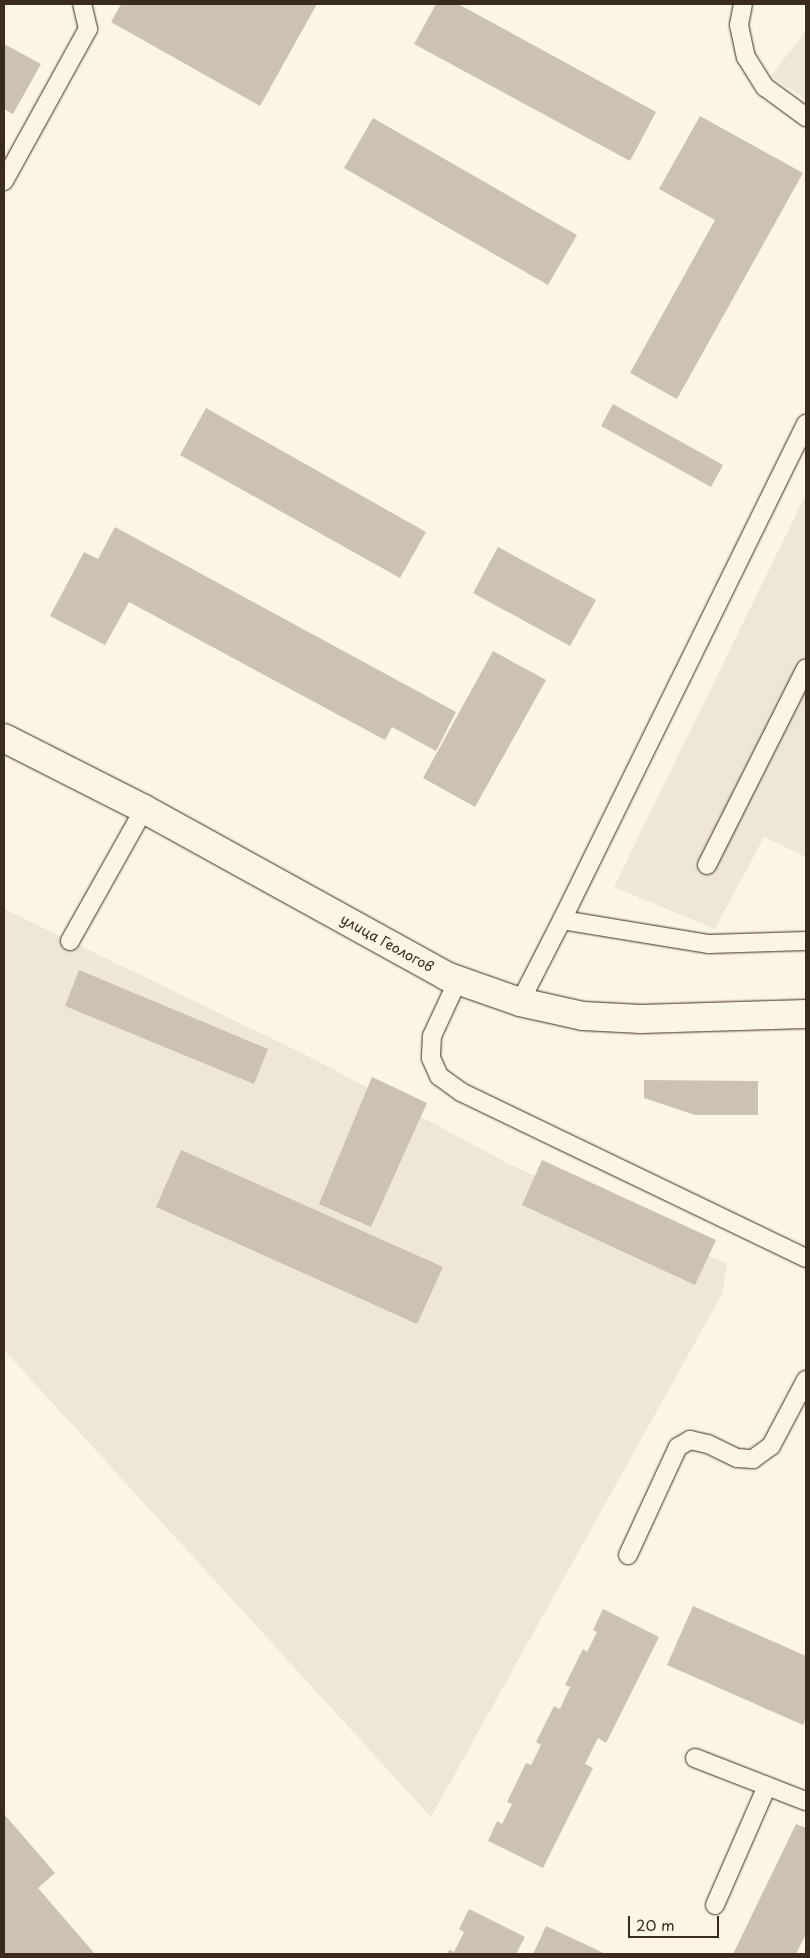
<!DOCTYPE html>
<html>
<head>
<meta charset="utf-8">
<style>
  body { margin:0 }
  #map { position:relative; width:810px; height:1958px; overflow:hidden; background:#fcf5e5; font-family:"Playpen Sans",sans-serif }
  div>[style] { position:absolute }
  .built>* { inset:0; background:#eee6d6 }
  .building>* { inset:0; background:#ccc2b3 }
  .roads { filter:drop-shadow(0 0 1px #3b2a1e) drop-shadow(0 0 1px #3b2a1e) }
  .lane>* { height:18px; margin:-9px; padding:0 9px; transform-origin:9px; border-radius:9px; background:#fcf5e5 }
  .secondary>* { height:28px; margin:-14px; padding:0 14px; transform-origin:14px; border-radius:14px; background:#fcf5e5 }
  span { translate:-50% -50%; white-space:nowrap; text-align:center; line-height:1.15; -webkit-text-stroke:5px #fcf5e5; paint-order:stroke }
  .street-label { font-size:14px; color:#3b2a1e }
  .frame { position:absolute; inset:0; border:5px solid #3b2a1e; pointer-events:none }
  .scale { position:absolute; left:628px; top:1916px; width:91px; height:22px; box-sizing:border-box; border:2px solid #3b2a1e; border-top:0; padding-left:6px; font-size:15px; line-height:18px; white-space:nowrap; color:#3b2a1e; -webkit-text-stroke:4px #fcf5e5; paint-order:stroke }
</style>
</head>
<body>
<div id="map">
  <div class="built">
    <i style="clip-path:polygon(806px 30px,806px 100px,771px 76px)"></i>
    <i style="clip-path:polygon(806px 494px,806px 857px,764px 837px,715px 929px,614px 887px)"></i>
    <i style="clip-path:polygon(4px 909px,312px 1058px,507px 1163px,727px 1264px,722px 1294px,431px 1817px,4px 1350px)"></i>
  </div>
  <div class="building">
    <i style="clip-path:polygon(121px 4px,317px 4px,260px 106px,111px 22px)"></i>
    <i style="clip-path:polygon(436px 4px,458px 4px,656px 112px,630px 161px,414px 44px)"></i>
    <i style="clip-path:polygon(4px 44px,41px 64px,13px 114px,4px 109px)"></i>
    <i style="clip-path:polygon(700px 116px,803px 173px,677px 399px,630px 373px,715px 220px,659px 189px)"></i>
    <i style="clip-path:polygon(373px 118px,577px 235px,548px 285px,344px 168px)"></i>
    <i style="clip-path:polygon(613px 404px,723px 465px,711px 487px,601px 426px)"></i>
    <i style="clip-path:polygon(206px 408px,426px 532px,400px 578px,180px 455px)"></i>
    <i style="clip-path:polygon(115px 527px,456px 712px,436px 751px,392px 727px,385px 740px,129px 602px,105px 645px,50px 616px,84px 552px,98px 559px)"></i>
    <i style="clip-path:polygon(498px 547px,596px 600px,570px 646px,473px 593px)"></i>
    <i style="clip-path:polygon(493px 651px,546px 680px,475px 807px,423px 778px)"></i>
    <i style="clip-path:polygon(79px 970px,268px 1049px,254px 1084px,65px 1006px)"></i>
    <i style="clip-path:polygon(372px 1077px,427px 1103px,371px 1227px,319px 1204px)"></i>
    <i style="clip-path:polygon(644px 1080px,758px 1081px,758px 1115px,695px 1115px,644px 1098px)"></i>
    <i style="clip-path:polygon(181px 1150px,443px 1267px,417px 1324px,156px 1207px)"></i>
    <i style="clip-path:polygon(542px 1160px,716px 1240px,695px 1285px,522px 1205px)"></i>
    <i style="clip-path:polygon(693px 1606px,806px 1656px,806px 1718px,803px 1725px,667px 1665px)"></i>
    <i style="clip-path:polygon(603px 1609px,659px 1637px,606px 1743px,598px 1738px,585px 1764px,593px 1768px,543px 1868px,488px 1841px,497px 1821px,502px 1824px,512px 1804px,507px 1802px,526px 1763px,531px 1765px,541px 1745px,536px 1742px,554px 1706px,560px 1709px,570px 1687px,565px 1685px,583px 1649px,587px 1652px,597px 1632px,593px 1630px)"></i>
    <i style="clip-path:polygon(4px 1814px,55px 1873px,38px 1888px,95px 1954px,4px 1954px)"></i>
    <i style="clip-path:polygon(796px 1824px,806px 1828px,806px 1934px,796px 1954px,733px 1954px)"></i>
    <i style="clip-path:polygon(469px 1909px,525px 1937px,516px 1954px,447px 1954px,449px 1950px,454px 1952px,464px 1932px,459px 1929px)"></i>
    <i style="clip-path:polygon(546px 1926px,606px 1954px,533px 1954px)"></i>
  </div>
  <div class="roads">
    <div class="lane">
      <i style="left:743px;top:4px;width:21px;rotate:101deg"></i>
      <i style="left:739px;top:25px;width:33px;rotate:78deg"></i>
      <i style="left:746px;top:57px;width:36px;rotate:58deg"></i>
      <i style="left:765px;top:87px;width:51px;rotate:36.2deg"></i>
      <i style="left:4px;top:181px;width:174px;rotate:-61.1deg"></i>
      <i style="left:88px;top:29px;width:26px;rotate:-103deg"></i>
      <i style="left:707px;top:865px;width:220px;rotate:-63.3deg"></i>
      <i style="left:562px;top:920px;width:553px;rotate:-63.81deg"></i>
      <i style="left:70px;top:941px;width:151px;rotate:-60.7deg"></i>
      <i style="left:458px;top:980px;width:62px;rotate:114.9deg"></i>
      <i style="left:432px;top:1036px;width:22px;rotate:93deg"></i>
      <i style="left:431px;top:1058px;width:20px;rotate:66deg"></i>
      <i style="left:439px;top:1076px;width:27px;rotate:36deg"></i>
      <i style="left:461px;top:1092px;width:383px;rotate:25.7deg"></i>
      <i style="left:520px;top:1002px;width:92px;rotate:-62.9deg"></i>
      <i style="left:562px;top:920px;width:149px;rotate:9.3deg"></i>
      <i style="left:709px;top:944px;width:97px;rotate:-1.8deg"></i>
      <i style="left:628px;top:1555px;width:119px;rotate:-65.2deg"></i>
      <i style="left:678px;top:1447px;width:14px;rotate:-30deg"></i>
      <i style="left:690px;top:1440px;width:18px;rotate:13deg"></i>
      <i style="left:708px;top:1444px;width:32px;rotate:26deg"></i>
      <i style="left:737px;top:1458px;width:16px;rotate:4deg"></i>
      <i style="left:753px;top:1459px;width:22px;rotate:-36deg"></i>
      <i style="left:771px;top:1446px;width:75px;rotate:-62.1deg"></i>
      <i style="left:695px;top:1758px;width:119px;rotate:21.2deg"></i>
      <i style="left:715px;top:1905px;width:130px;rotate:-66.4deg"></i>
    </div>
    <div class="secondary">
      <i style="left:4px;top:738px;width:157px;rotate:26.9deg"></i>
      <i style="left:144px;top:809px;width:345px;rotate:28.9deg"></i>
      <i style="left:446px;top:976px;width:78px;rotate:19.4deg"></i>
      <i style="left:520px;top:1002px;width:65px;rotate:12.5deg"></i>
      <i style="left:583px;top:1016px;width:58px;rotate:3deg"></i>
      <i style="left:641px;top:1019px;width:165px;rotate:-1.7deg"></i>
    </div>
  </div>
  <div class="street-label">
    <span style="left:387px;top:943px;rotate:29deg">улица Геологов</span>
  </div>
  <div class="frame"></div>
  <div class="scale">20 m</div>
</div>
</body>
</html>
